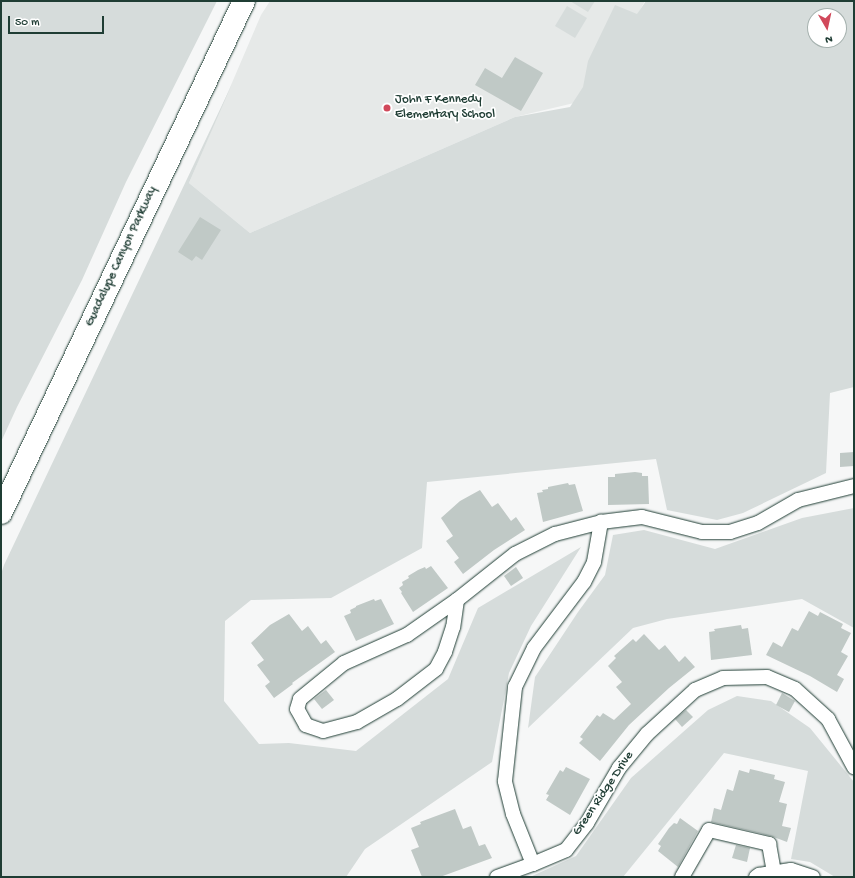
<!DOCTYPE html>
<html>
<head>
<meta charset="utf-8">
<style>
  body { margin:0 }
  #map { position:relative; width:855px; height:878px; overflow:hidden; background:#f6f7f7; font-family:"Gochi Hand",sans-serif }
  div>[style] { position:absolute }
  .built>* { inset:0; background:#e6e9e8 }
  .green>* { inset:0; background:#d6dcdb }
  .building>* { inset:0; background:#c0c9c6 }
  .roads { filter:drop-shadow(0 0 1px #1f3d34) drop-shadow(0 0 1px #1f3d34) }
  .street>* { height:14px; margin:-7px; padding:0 7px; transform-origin:7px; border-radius:7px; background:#fff }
  .primary>* { height:22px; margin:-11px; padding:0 11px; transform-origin:11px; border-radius:11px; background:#fff }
  .dots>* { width:11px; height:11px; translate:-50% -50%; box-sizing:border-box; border:2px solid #fff; border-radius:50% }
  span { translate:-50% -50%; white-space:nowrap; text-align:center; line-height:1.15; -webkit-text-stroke:3.5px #fff; paint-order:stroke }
  .poi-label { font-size:13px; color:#1f3d34 }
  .left { translate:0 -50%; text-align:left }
  .street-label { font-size:13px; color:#1f3d34 }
  .frame { position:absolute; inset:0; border:2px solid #1f3d34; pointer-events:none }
  .north { position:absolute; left:807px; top:8px; width:40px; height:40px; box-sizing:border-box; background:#fff; border:1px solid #a5b1ae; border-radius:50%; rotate:171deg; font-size:11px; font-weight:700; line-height:16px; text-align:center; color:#1f3d34 }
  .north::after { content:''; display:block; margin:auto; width:14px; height:18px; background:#d1495b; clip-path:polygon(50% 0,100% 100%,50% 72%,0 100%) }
  .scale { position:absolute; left:8px; top:16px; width:96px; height:18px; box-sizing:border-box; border:2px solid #1f3d34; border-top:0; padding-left:5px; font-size:12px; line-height:14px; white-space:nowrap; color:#1f3d34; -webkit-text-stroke:3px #fff; paint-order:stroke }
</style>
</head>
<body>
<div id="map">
  <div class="built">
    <i style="clip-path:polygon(270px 1px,645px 1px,591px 99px,515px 117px,250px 233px,189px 183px,261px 15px)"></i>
  </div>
  <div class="green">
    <i style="clip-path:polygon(1px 1px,217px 1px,126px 182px,82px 280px,17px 407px,1px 442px)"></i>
    <i style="clip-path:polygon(570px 1px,595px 1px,588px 12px)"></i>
    <i style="clip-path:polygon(evenodd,646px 1px,854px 1px,854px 387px,830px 393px,826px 473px,743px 513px,717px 520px,667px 510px,656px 459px,427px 482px,422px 548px,331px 598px,251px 600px,225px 621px,224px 701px,259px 744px,289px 743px,356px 751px,448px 679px,478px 608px,581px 547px,531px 626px,509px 673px,492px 762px,365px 849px,346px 877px,1px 877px,1px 574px,4px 565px,232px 84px,189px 183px,250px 233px,515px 117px,570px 107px,583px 87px,588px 61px,615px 5px,637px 14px,646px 1px,815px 16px,839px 16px,839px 40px,815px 40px,815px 16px)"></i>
    <i style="clip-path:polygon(567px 6px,587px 18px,575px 38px,555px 26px)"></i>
    <i style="clip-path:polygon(854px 508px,854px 628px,802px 599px,667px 619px,633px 628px,528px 728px,535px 677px,578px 612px,605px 575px,613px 535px,644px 530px,715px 549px,802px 518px)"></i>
    <i style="clip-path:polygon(737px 696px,771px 701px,810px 728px,854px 782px,854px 877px,835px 877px,810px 862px,791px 859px,808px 771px,724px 753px,623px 877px,530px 877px,576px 856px,631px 778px,708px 710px)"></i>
  </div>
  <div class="building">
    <i style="clip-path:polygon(515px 57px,543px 73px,521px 111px,475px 85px,485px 68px,502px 78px)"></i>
    <i style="clip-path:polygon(200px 217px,221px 230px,202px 260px,196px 256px,192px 261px,178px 252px)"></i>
    <i style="clip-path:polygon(854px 452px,854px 466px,840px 467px,840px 453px)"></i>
    <i style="clip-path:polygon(635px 472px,642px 473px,642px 476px,648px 476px,649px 504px,608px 505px,608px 477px,615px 477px,615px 474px)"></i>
    <i style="clip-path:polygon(568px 483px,569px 485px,575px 484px,583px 511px,543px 522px,537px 493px,543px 492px,542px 490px,548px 489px,548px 487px)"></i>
    <i style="clip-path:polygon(480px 490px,492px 507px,498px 503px,511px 521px,516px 517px,525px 530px,494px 550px,463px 574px,454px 562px,459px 558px,446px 541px,453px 536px,441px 518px,460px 501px)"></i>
    <i style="clip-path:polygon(431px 566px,448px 588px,413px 612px,401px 593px,402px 592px,399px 588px,403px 585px,402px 582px,409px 578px,408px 576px,418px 570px,425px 567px,426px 569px)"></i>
    <i style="clip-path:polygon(516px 567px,523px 578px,511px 586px,504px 576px)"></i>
    <i style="clip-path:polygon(374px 599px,375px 601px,381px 599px,394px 624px,356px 641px,344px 616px,351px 613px,350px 610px,356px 607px,356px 606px)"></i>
    <i style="clip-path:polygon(809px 611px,818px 616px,820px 612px,843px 624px,841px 628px,851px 633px,841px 652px,848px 656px,837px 675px,844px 679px,837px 692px,810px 676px,766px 655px,773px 642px,782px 647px,792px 628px,798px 631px)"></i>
    <i style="clip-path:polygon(289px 614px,302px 631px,308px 626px,321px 644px,326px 640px,335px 652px,292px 683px,293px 684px,274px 698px,265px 686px,270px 682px,257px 665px,264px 660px,251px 643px,270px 625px)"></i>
    <i style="clip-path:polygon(741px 625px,742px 629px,748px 628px,752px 655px,711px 660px,709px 632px,715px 631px,714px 629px)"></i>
    <i style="clip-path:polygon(644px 634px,659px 650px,665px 645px,679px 662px,685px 656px,695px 667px,669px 688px,629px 725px,600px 761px,579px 743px,583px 739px,580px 737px,597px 715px,600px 717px,603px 713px,614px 720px,631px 704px,616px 687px,622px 682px,608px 666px,616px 658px,614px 656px,633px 639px,636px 642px)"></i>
    <i style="clip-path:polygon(326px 690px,334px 700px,322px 709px,314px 699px)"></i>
    <i style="clip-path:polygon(782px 693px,795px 701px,789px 712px,776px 705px)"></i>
    <i style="clip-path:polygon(686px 710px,693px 717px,682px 727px,675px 719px)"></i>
    <i style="clip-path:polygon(566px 767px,590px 779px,570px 815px,546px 800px,549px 795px,546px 794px,560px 770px,563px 772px)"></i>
    <i style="clip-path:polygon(750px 769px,775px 775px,774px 779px,785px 782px,779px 802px,787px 804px,782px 826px,791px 828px,787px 842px,771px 836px,711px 822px,714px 808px,721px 810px,727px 789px,733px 791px,739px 770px,749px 773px)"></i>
    <i style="clip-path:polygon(455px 809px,463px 829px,471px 826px,479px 846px,485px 844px,492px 858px,440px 877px,422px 877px,411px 850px,419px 847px,411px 828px,421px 824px,420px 822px)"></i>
    <i style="clip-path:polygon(680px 818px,698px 831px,678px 867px,658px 851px,661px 846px,658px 844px,669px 828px,674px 823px,677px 824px)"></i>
    <i style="clip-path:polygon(736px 845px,750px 848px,747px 862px,732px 858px)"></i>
  </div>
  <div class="roads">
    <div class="street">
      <i style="left:457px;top:600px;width:27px;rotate:98deg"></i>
      <i style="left:453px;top:627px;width:26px;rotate:108deg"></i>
      <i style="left:445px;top:652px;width:19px;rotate:118deg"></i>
      <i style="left:436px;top:669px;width:49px;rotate:142.4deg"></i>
      <i style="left:397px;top:699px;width:46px;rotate:150.1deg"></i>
      <i style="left:357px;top:722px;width:35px;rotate:165deg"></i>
      <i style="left:323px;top:731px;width:18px;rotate:-161deg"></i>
      <i style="left:306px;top:725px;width:18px;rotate:-119deg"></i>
      <i style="left:297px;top:709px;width:10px;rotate:-73deg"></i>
      <i style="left:300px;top:699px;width:57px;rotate:-39.3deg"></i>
      <i style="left:344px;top:663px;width:69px;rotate:-24deg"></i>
      <i style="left:407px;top:635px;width:61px;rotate:-35deg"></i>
      <i style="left:457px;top:600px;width:74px;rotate:-38.4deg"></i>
      <i style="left:515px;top:554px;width:45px;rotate:-26.6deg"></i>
      <i style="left:555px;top:534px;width:48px;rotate:-14.6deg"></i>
      <i style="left:601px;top:522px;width:41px;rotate:-7deg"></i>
      <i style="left:642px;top:517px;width:62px;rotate:14deg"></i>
      <i style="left:702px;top:532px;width:28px"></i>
      <i style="left:730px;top:532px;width:29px;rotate:-18deg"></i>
      <i style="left:758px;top:523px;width:46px;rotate:-29.9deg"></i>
      <i style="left:798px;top:500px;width:58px;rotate:-14deg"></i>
      <i style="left:533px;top:864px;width:36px;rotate:-23deg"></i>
      <i style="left:566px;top:850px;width:34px;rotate:-52deg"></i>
      <i style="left:587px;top:823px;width:64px;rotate:-59.8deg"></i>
      <i style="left:619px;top:768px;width:44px;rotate:-50.5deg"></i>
      <i style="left:647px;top:734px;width:65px;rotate:-42.5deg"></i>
      <i style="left:695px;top:690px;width:30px;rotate:-23deg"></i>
      <i style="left:723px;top:678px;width:44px;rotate:-1.3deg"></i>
      <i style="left:767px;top:677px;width:30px;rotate:23deg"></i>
      <i style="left:795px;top:689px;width:45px;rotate:42.3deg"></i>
      <i style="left:828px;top:719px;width:55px;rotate:61.6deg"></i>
      <i style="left:497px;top:877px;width:38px;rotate:-20deg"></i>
      <i style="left:533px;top:864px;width:54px;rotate:-111.8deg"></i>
      <i style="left:513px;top:814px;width:34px;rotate:-104deg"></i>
      <i style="left:505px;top:781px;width:95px;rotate:-83.9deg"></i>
      <i style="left:515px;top:687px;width:43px;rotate:-64deg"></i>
      <i style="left:534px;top:648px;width:83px;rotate:-52.9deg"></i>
      <i style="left:584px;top:582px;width:22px;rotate:-63deg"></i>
      <i style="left:594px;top:562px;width:41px;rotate:-80.1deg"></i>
      <i style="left:682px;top:877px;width:54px;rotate:-60.1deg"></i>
      <i style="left:709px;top:830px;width:62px;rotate:13.1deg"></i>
      <i style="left:769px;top:844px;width:29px;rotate:80deg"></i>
      <i style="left:756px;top:877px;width:4px;rotate:-34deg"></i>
      <i style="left:759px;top:875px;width:32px;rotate:-9deg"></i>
      <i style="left:791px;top:870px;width:23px;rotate:18deg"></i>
    </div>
    <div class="primary">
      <i style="left:1px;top:513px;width:567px;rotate:-64.61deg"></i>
    </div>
  </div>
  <div class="dots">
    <i style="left:387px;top:108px;background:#d1495b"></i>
  </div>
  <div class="poi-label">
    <span class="left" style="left:395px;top:108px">John F Kennedy<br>Elementary School</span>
  </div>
  <div class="street-label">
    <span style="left:122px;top:257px;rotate:-65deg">Guadalupe Canyon Parkway</span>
    <span style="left:604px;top:794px;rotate:-56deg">Green Ridge Drive</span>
  </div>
  <div class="frame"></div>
  <div class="north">N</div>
  <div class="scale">50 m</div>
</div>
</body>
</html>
